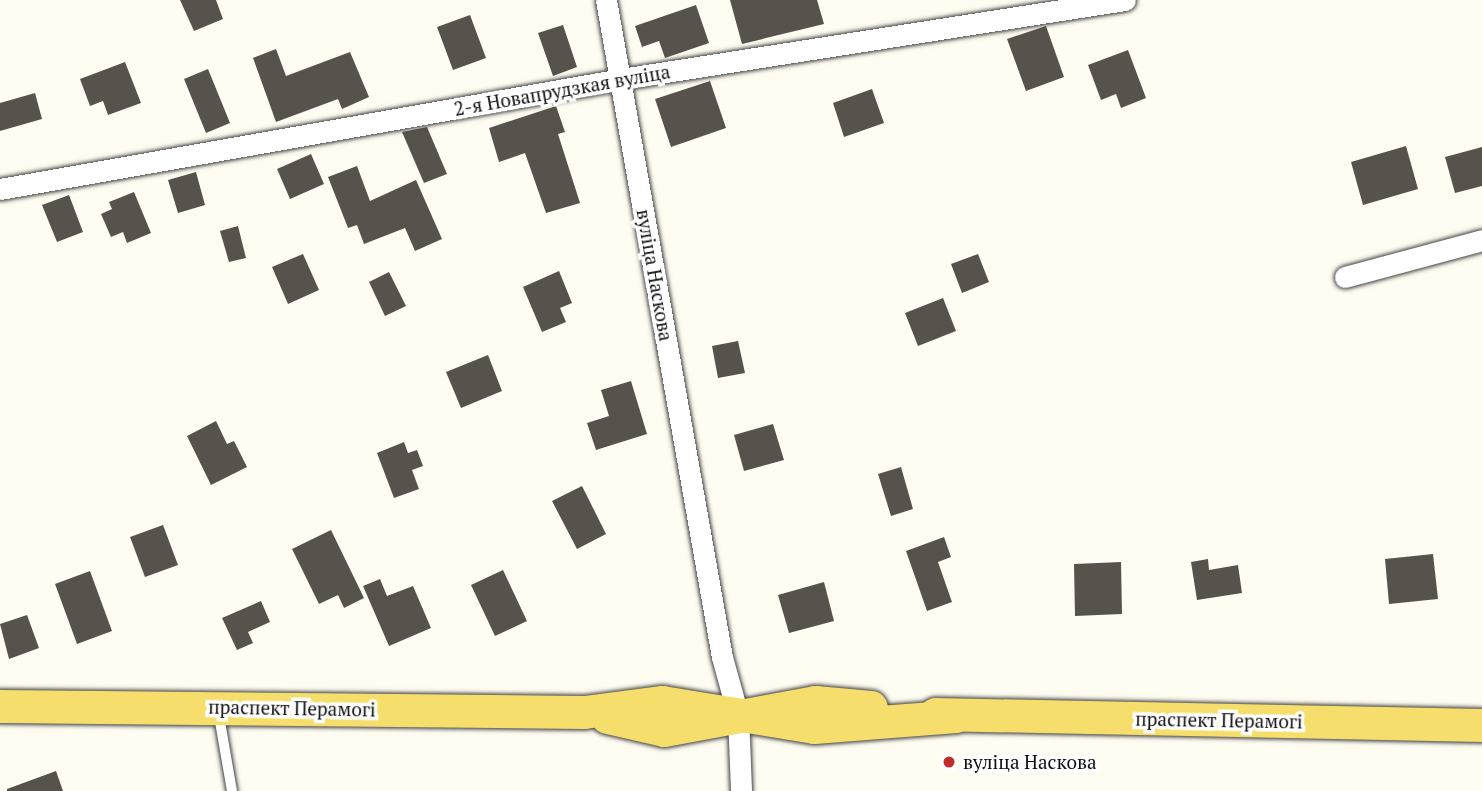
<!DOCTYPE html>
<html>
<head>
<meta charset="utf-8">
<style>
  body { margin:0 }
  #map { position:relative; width:1482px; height:791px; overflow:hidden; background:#fffdf2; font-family:"PT Serif",serif }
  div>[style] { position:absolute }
  .building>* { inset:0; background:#58524c }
  .roads { filter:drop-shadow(0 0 2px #434343) drop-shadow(0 0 2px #434343) }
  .lane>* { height:10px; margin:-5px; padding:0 5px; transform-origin:5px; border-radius:5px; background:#fff }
  .street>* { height:21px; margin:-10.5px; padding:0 10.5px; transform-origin:10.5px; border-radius:10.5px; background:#fff }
  .primary>* { height:33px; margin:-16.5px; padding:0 16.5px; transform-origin:16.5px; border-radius:16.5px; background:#f5de6c }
  .dots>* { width:19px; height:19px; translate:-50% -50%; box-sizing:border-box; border:4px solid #fff; border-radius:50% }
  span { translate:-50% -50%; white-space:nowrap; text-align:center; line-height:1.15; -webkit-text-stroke:7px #fff; paint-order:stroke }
  .street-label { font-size:19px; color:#101010 }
  .poi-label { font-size:19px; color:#101010 }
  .left { translate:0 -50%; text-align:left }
</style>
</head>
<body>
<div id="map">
  <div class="building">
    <i style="clip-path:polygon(180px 0,216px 0,223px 19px,194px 31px)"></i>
    <i style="clip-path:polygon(730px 0,817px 0,824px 24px,742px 44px)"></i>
    <i style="clip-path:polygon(696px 5px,709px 43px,665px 58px,659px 41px,642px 47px,635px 26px)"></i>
    <i style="clip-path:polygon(470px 15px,486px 58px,453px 70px,437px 27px)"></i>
    <i style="clip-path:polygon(563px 25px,577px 67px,553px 76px,538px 33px)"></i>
    <i style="clip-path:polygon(1046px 26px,1064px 77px,1026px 91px,1007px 39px)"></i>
    <i style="clip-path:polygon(276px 49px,286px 76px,350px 52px,369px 97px,342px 109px,338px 99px,276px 122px,253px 58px)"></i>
    <i style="clip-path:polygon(1128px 50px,1146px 98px,1121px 108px,1116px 94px,1101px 100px,1088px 65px)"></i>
    <i style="clip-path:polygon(125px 62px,141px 103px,108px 115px,103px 101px,90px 106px,80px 79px)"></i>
    <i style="clip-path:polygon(208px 69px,230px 123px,206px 133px,184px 79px)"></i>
    <i style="clip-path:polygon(710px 81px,726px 128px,671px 147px,655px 99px)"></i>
    <i style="clip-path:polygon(872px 89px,884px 123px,844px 137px,833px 103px)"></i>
    <i style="clip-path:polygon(35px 93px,42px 119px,0 131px,0 103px)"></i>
    <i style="clip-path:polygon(556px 106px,565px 132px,558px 134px,580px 203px,546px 213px,525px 153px,499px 162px,489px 128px)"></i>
    <i style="clip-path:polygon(427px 127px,447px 174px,424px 183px,402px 132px)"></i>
    <i style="clip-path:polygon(1406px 146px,1418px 189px,1363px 205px,1351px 162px)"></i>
    <i style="clip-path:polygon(1482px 147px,1482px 186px,1455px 193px,1445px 157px)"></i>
    <i style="clip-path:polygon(311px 154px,324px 184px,290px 199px,277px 169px)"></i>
    <i style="clip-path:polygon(357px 166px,370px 201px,416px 180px,442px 239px,415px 251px,405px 228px,364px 244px,357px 225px,348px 228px,328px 177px)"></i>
    <i style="clip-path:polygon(196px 172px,205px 205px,178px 213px,168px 180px)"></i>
    <i style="clip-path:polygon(134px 192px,151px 233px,127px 243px,123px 232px,111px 237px,101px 214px,112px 209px,109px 202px)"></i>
    <i style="clip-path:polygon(69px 195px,83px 232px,57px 242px,42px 205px)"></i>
    <i style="clip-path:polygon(238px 226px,246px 258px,229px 262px,220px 231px)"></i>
    <i style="clip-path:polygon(303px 254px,319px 290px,288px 304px,272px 267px)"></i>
    <i style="clip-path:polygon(978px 254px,989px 282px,962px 293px,951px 264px)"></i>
    <i style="clip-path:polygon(559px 271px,572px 303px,560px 308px,566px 322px,542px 332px,523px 287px)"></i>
    <i style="clip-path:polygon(389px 272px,406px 306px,385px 316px,369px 282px)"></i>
    <i style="clip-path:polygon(943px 298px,956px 331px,918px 346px,905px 313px)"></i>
    <i style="clip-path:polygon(738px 341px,745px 373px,718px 378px,712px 346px)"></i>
    <i style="clip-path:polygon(488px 355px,502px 391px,461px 408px,446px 372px)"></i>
    <i style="clip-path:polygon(631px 381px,647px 434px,596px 450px,587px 423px,609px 416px,601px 390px)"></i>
    <i style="clip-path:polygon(216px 421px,227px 444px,234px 441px,247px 467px,211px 485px,187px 436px)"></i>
    <i style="clip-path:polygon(773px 424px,784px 460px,744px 471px,734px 435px)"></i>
    <i style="clip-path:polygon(404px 442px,408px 453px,417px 450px,423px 466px,412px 470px,419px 489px,394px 498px,377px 453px)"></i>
    <i style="clip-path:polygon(901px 467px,913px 509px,891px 516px,878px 474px)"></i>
    <i style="clip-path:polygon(582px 486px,606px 534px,577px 549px,552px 501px)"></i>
    <i style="clip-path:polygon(163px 525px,178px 565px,145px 577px,130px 537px)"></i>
    <i style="clip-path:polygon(331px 530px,364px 598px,344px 608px,338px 595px,319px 604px,292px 549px)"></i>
    <i style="clip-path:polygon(944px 537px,951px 557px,938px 562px,952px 602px,927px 611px,906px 551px)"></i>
    <i style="clip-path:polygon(1433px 554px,1438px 599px,1389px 604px,1385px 559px)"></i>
    <i style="clip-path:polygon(1208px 559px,1209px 570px,1238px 565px,1242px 593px,1197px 600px,1191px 562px)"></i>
    <i style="clip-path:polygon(1121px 562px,1122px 614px,1075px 616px,1074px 564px)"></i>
    <i style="clip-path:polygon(503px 570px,527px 621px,495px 636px,471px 585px)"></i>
    <i style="clip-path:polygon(90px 571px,112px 631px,77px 644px,55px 584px)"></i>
    <i style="clip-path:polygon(380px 579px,387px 596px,413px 586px,431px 628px,389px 646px,363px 586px)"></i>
    <i style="clip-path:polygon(824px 582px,834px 621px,789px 633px,778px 595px)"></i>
    <i style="clip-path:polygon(261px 601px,270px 622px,248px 632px,253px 643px,237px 650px,222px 618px)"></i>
    <i style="clip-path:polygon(27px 615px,39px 648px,9px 659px,0 624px)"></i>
    <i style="clip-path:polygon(56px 771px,63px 791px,7px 791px,7px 789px)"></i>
  </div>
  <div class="roads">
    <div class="lane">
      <i style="left:218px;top:710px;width:82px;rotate:80.2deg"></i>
    </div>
    <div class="street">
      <i style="left:606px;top:0;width:667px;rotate:79.99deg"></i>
      <i style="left:722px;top:657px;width:60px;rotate:74.6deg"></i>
      <i style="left:738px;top:715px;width:76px;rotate:87.7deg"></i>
      <i style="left:0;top:189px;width:631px;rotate:-10.04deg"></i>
      <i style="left:621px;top:79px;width:510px;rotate:-8.91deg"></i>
      <i style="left:1345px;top:277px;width:142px;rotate:-15.1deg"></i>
    </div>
    <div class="primary">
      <i style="left:0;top:706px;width:584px;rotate:0.59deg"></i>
      <i style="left:584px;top:712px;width:79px;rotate:-7.3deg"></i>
      <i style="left:662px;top:702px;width:154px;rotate:9.3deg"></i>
      <i style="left:814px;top:727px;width:142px;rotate:-4.4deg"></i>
      <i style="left:935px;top:714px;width:547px;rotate:1.15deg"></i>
      <i style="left:607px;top:717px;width:58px;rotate:12.8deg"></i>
      <i style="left:664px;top:730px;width:154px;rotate:-10.5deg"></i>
      <i style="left:815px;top:702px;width:56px;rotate:5.1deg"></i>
    </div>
  </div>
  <div class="dots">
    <i style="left:949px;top:762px;background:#bd2e2a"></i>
  </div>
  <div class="street-label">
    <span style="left:562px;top:90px;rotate:-10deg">2-я Новапрудзкая вуліца</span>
    <span style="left:655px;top:275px;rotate:80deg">вуліца Наскова</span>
    <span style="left:292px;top:708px;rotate:1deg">праспект Перамогі</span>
    <span style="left:1219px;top:720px;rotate:1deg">праспект Перамогі</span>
  </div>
  <div class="poi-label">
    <span class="left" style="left:963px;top:762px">вуліца Наскова</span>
  </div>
</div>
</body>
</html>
